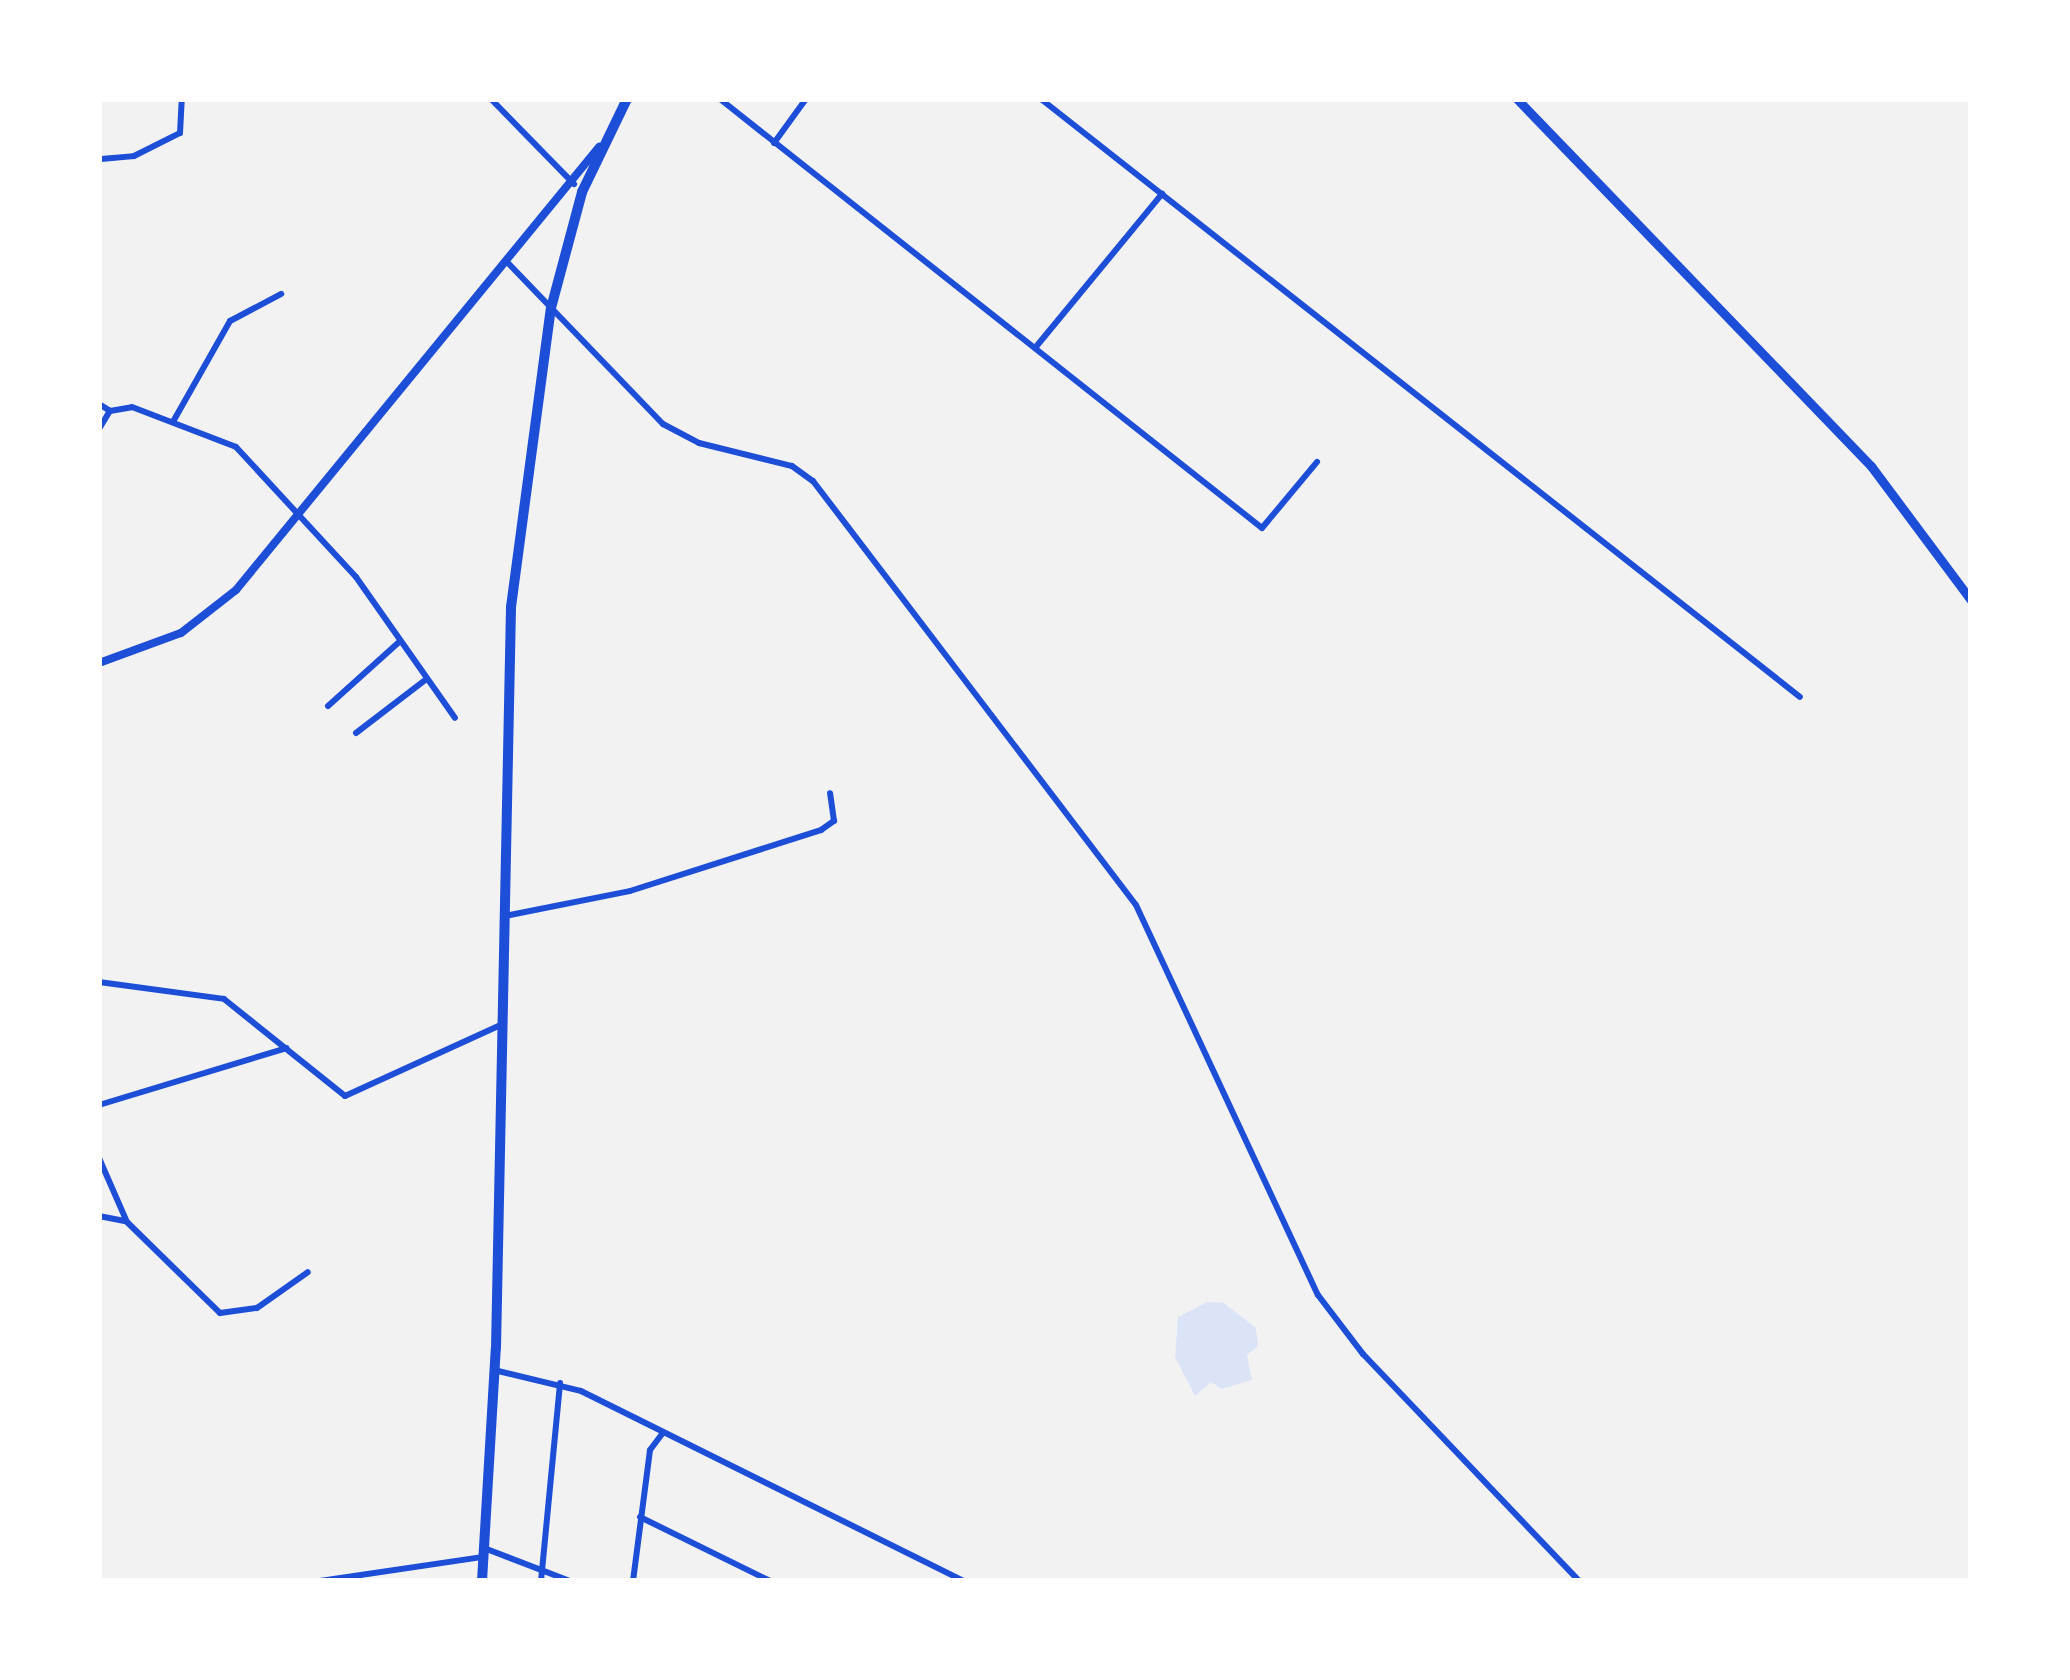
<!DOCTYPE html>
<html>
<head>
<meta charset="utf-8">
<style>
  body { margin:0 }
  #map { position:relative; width:2070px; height:1680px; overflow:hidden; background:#f2f2f2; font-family:Lora,serif }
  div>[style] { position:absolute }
  .green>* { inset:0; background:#dbe4f7 }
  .minor>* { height:6px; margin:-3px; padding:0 3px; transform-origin:3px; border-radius:3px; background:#1d4ed8 }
  .tertiary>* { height:8px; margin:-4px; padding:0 4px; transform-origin:4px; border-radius:4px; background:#1d4ed8 }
  .secondary>* { height:9px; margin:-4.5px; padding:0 4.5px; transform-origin:4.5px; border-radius:4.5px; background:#1d4ed8 }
  .trunk>* { height:10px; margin:-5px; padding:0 5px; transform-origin:5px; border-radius:5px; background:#1d4ed8 }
  span { translate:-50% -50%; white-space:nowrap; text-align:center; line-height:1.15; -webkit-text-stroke:12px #fff; paint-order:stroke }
  .frame { position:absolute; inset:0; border:102px solid #fff; pointer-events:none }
</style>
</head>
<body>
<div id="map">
  <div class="green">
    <i style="clip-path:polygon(1207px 1302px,1224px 1303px,1256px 1328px,1258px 1346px,1247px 1355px,1252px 1380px,1222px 1389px,1211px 1382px,1195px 1396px,1175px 1357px,1178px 1317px)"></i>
  </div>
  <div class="minor">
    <i style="left:491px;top:99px;width:119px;rotate:45.7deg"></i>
    <i style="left:720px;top:99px;width:691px;rotate:38.36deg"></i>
    <i style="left:1262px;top:528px;width:86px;rotate:-50.2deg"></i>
    <i style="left:1041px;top:99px;width:966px;rotate:38.23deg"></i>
    <i style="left:99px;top:140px;width:63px;rotate:90deg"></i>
    <i style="left:774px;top:143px;width:54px;rotate:-54deg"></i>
    <i style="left:101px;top:159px;width:33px;rotate:-5deg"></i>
    <i style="left:134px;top:156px;width:51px;rotate:-26.6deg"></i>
    <i style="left:180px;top:133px;width:34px;rotate:-87deg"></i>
    <i style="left:509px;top:264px;width:222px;rotate:46.1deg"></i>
    <i style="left:663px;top:424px;width:41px;rotate:27.8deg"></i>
    <i style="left:699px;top:443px;width:96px;rotate:13.9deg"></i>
    <i style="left:792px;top:466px;width:26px;rotate:36deg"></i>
    <i style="left:813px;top:481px;width:533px;rotate:52.7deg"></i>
    <i style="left:1136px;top:905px;width:430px;rotate:65deg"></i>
    <i style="left:1318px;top:1295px;width:74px;rotate:52.7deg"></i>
    <i style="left:1363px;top:1354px;width:313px;rotate:46.4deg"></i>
    <i style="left:1035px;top:348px;width:200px;rotate:-50.5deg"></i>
    <i style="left:99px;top:404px;width:13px;rotate:32deg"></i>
    <i style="left:174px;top:420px;width:114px;rotate:-60.5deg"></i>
    <i style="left:230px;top:321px;width:58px;rotate:-27.9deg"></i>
    <i style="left:99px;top:429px;width:21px;rotate:-59deg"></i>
    <i style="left:110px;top:411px;width:22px;rotate:-10deg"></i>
    <i style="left:132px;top:407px;width:111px;rotate:21deg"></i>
    <i style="left:236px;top:447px;width:177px;rotate:47.3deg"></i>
    <i style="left:356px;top:577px;width:172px;rotate:54.9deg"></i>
    <i style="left:328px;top:706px;width:96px;rotate:-42deg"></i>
    <i style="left:356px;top:733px;width:87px;rotate:-37.5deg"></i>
    <i style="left:505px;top:916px;width:127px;rotate:-11.3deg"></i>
    <i style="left:630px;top:891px;width:201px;rotate:-17.7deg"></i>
    <i style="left:821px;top:830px;width:16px;rotate:-35deg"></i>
    <i style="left:834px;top:821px;width:28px;rotate:-98deg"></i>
    <i style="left:99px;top:982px;width:126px;rotate:7.7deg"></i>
    <i style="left:224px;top:999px;width:155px;rotate:38.7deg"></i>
    <i style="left:345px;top:1096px;width:174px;rotate:-24.5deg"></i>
    <i style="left:99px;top:1105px;width:196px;rotate:-16.9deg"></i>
    <i style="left:99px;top:1158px;width:70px;rotate:66.4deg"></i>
    <i style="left:127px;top:1222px;width:130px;rotate:44.4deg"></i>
    <i style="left:220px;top:1313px;width:37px;rotate:-8deg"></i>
    <i style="left:257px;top:1308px;width:62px;rotate:-35.2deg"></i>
    <i style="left:99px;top:1216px;width:26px;rotate:11deg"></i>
    <i style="left:494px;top:1370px;width:89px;rotate:13.6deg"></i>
    <i style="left:581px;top:1391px;width:427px;rotate:26.4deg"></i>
    <i style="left:640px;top:1517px;width:145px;rotate:26.2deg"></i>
    <i style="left:484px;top:1548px;width:92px;rotate:21deg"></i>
    <i style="left:320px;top:1581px;width:165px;rotate:-8.4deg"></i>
    <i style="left:541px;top:1581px;width:199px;rotate:-84.5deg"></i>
    <i style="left:633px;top:1581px;width:132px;rotate:-82.6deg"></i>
    <i style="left:650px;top:1450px;width:20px;rotate:-53deg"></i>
  </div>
  <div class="tertiary">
    <i style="left:99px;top:663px;width:87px;rotate:-20.1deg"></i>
    <i style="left:181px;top:633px;width:70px;rotate:-38deg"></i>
    <i style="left:236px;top:590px;width:573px;rotate:-50.67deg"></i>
  </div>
  <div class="secondary">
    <i style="left:1517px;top:99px;width:510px;rotate:46.03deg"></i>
    <i style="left:1871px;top:466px;width:167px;rotate:53.3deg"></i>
  </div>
  <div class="trunk">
    <i style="left:482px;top:1581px;width:233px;rotate:-86.6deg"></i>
    <i style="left:496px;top:1348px;width:741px;rotate:-88.84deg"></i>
    <i style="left:511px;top:607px;width:302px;rotate:-82.4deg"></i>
    <i style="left:551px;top:308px;width:120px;rotate:-75deg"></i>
    <i style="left:582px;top:192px;width:103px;rotate:-64.2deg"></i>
  </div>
  <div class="frame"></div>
</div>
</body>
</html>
